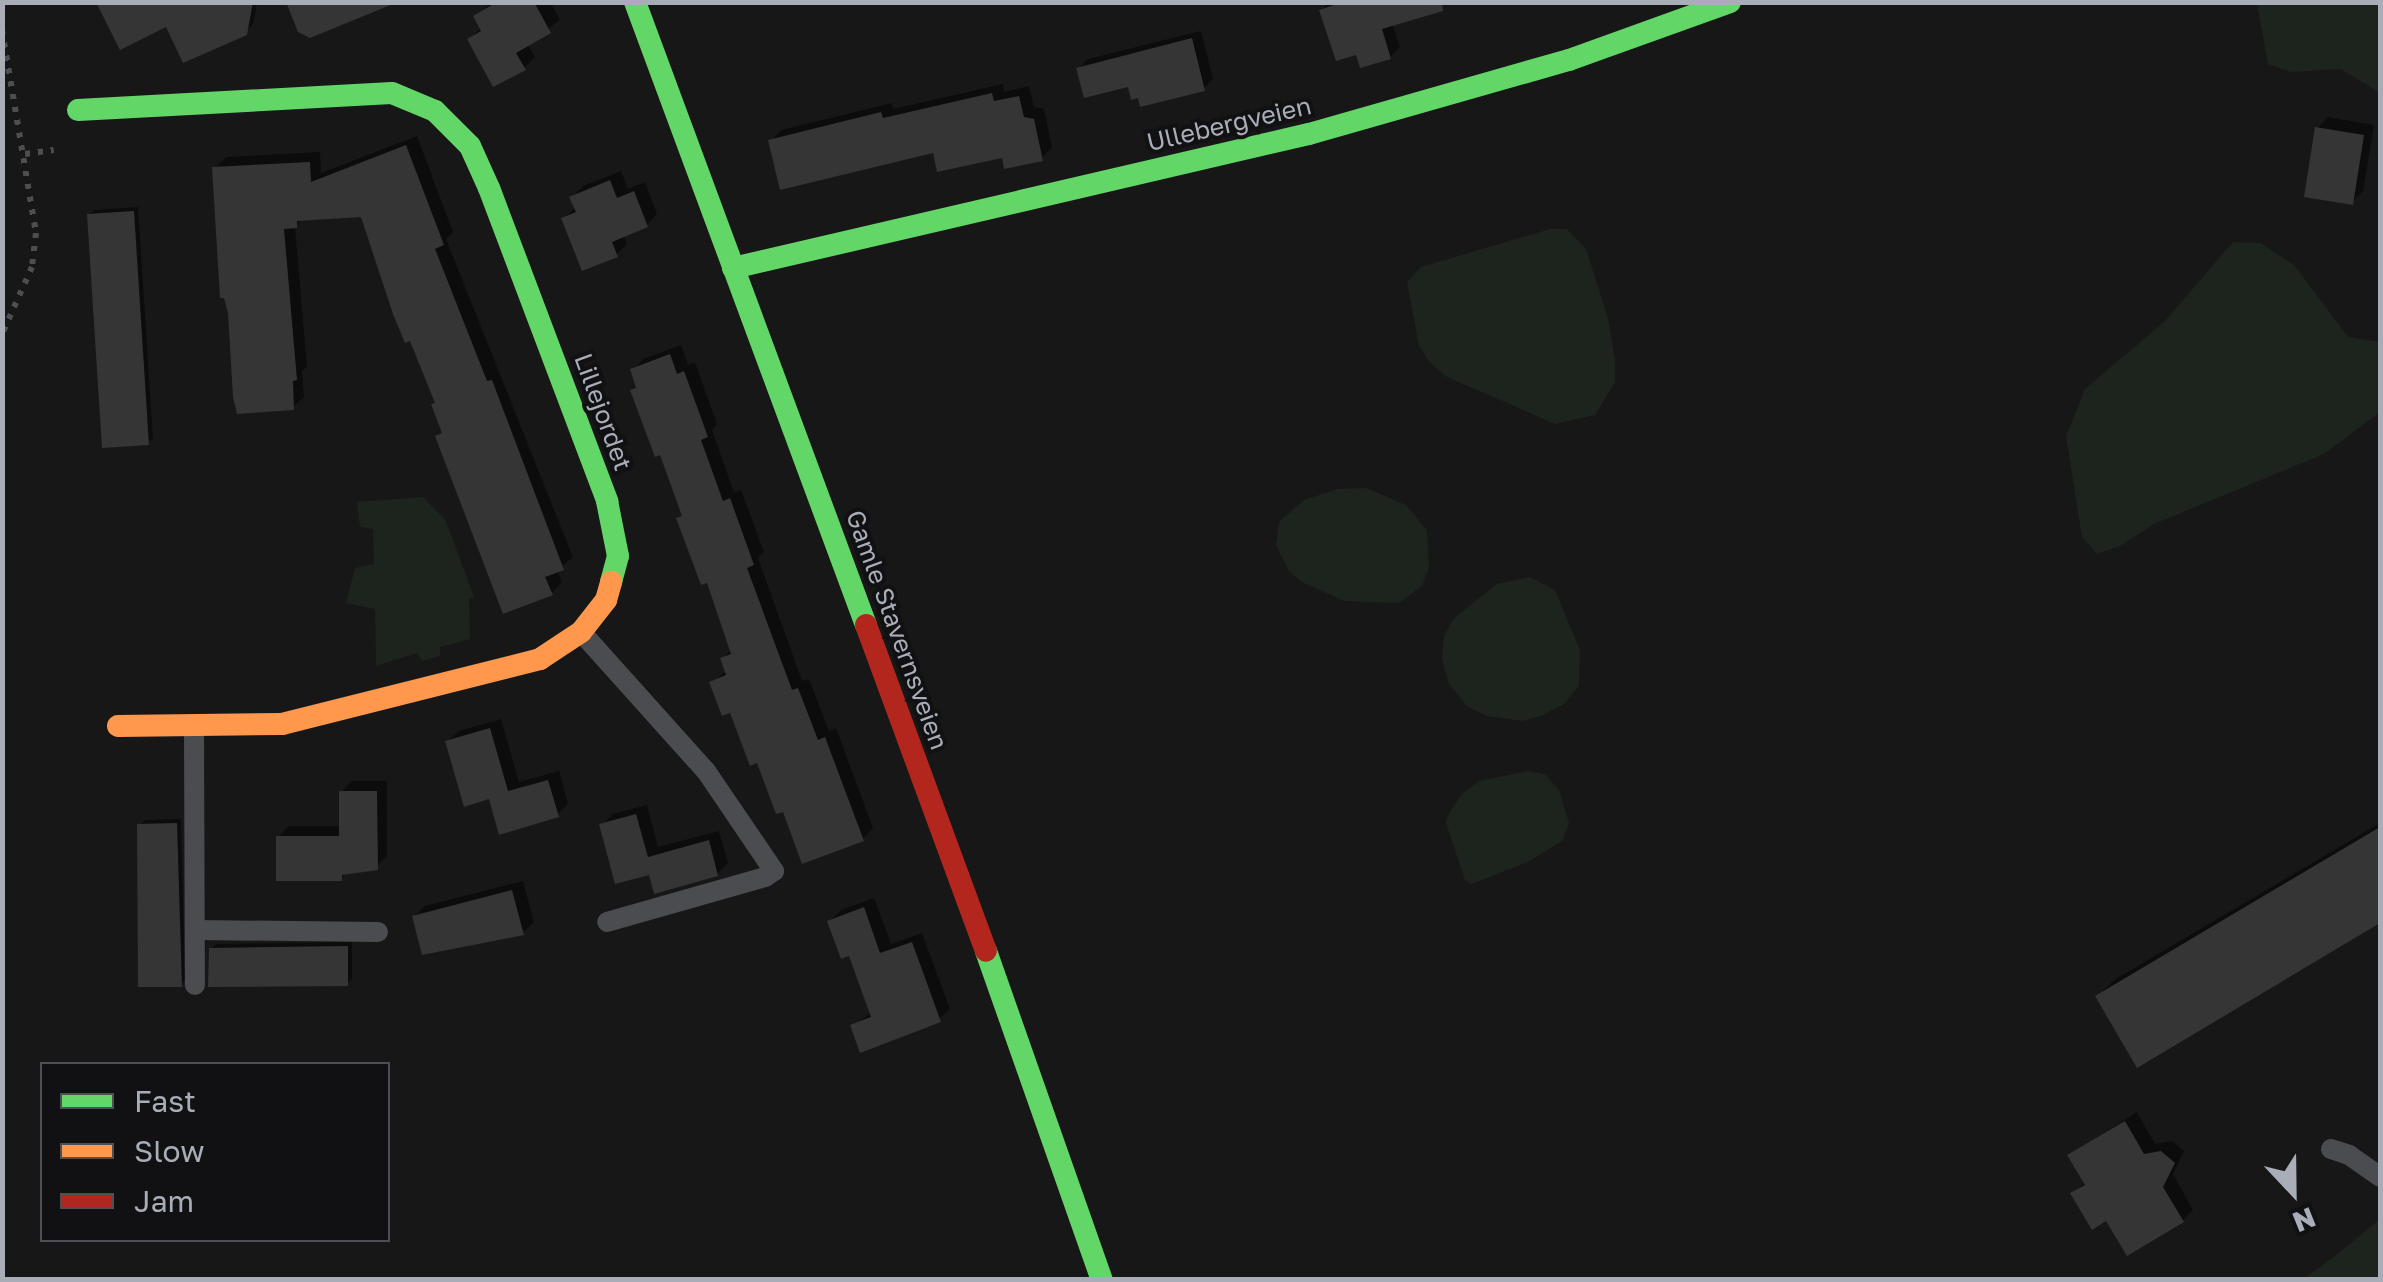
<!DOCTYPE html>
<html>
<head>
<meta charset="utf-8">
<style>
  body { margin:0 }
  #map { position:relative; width:2383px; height:1282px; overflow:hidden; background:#171717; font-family:"Golos Text",sans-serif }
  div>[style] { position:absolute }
  .green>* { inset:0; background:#1d241e }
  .shadow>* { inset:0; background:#0007 }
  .building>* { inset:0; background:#353536 }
  .path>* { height:6px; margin-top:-3px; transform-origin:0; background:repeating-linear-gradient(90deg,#4d4e52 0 5px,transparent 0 13px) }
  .lane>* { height:20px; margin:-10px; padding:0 10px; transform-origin:10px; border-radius:10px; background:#4b4c50 }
  .fast>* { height:22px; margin:-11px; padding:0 11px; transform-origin:11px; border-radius:11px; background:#63d668 }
  .slow>* { height:22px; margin:-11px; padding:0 11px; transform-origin:11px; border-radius:11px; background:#ff974d }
  .jam>* { height:22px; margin:-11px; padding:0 11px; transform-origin:11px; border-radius:11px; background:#b3261e }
  span { translate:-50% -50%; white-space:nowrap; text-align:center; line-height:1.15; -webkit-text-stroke:8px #111113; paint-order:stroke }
  .street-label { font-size:25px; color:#a8adb8 }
  .frame { position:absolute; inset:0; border:5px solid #a8adb8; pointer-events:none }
  .legend { position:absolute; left:40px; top:1062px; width:350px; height:180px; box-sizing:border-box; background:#111113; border:2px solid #4d4f55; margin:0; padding:12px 18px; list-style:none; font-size:30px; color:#a8adb8 }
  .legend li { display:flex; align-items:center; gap:20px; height:50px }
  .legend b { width:50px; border:2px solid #4d4f55 }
  .north { position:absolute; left:2243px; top:1142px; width:100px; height:100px; -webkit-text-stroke:8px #111113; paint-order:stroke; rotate:158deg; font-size:28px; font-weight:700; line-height:40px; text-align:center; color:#a8adb8 }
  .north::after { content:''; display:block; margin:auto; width:35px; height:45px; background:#a8adb8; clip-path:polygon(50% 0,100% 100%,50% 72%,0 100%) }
</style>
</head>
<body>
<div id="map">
  <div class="green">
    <i style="clip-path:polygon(2257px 3px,2380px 3px,2380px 93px,2341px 69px,2291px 72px,2268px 64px)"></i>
    <i style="clip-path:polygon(1550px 229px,1567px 229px,1586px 249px,1608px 318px,1615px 360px,1615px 382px,1595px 415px,1555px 424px,1445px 376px,1428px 360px,1419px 346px,1407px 282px,1421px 267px)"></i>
    <i style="clip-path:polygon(2233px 242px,2260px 243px,2294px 265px,2348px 337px,2380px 342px,2380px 412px,2324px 454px,2154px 524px,2120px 546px,2097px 554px,2082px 537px,2066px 436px,2085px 389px,2165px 321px)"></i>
    <i style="clip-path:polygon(1366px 488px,1406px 505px,1427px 530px,1429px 568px,1422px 586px,1399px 603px,1344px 601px,1300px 581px,1289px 571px,1276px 545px,1279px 522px,1304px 500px,1338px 489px)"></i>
    <i style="clip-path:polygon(423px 497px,445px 519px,474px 597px,469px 599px,470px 639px,440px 647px,440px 656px,422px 661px,417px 653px,376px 666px,375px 609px,346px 603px,355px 568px,374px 564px,373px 529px,360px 527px,357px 502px)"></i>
    <i style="clip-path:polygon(1530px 577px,1555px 590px,1580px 650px,1579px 686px,1564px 704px,1543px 715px,1523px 721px,1487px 716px,1467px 706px,1449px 684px,1442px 659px,1444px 636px,1454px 618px,1497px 584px)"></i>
    <i style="clip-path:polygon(1528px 771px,1545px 774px,1559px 790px,1569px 823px,1562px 841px,1528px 862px,1471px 884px,1465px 880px,1446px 823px,1448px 815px,1461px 795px,1479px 781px)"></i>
    <i style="clip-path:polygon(2380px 1219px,2380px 1279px,2304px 1279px,2344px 1249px)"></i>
  </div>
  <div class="shadow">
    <i style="clip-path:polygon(207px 2px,257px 2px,253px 24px,245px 32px,169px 28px)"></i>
    <i style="clip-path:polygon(492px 2px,550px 2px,560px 20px,527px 43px,535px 57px,524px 68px,470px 39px,482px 27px,476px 16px)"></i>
    <i style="clip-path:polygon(1329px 2px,1421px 2px,1392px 23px,1400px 47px,1390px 57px,1358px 51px,1322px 10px)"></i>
    <i style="clip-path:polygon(1201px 31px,1213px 79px,1204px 88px,1130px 84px,1079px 68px,1088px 59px)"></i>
    <i style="clip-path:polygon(1003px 84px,1004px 92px,1029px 86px,1034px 107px,1044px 109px,1052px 148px,1041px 158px,771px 141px,781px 130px,892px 103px,893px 109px)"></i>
    <i style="clip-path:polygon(2328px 117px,2374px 125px,2363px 191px,2352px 202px,2318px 128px)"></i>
    <i style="clip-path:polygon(417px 136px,453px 232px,446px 239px,573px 557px,557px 570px,562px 582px,552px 593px,444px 431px,437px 401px,363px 215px,303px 218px,295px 227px,307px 367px,302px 371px,304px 397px,293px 407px,215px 168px,226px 157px,320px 152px,321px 173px)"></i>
    <i style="clip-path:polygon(621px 171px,628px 189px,645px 182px,657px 214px,647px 225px,623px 234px,627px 244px,616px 255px,564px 218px,576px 207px,572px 197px,583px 186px)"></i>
    <i style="clip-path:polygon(138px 207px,153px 438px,148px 443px,89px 215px,94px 210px)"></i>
    <i style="clip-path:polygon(681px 345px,688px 365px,695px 362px,717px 424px,712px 430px,734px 492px,741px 490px,764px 552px,758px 558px,802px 681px,809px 679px,829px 731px,836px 728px,873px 828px,863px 839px,785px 808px,732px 710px,712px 683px,727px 670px,723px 658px,732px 649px,684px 514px,633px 390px,638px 386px,633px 370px,643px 359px)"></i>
    <i style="clip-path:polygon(501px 719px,519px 782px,559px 771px,568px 804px,557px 815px,491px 796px,448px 741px,459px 731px)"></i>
    <i style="clip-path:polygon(352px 781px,387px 781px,387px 856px,376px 867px,347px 872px,341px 878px,278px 837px,289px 826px,342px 826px,341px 792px)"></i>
    <i style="clip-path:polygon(647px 805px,658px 847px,719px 831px,728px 863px,717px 874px,651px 872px,602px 825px,613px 814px)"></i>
    <i style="clip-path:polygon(181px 819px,185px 980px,181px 985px,140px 825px,145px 820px)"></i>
    <i style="clip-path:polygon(2380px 823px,2380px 920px,2138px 1064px,2098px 996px,2114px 980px)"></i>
    <i style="clip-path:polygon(523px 881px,534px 922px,523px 932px,414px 917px,425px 906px)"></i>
    <i style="clip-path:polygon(874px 898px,891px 944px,922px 933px,950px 1009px,939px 1019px,853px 1026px,872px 1012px,851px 953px,830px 921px,841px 910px)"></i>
    <i style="clip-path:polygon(352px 942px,352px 979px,347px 983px,211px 949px,216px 944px)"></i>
    <i style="clip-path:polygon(2137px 1112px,2155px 1144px,2172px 1141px,2184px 1151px,2173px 1174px,2193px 1210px,2183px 1220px,2107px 1217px,2073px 1193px,2086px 1182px,2070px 1155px)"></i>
  </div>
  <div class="building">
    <i style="clip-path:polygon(96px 2px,253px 2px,247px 35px,183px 63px,166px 27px,120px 50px)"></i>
    <i style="clip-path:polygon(286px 2px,393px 2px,393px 4px,310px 38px,298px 32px)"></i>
    <i style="clip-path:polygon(497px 2px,534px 2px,551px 33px,516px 53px,526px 70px,493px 87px,467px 39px,481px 31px,473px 16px)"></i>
    <i style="clip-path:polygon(1343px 2px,1442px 2px,1443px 11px,1382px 29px,1391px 59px,1360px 68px,1356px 55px,1336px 61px,1319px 10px)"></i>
    <i style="clip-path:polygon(1192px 38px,1205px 91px,1140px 107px,1138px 98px,1131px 100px,1128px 87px,1084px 98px,1076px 68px)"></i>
    <i style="clip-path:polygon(992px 93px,994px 101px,1019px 96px,1024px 117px,1034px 119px,1043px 161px,1004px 169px,1002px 158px,937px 172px,933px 153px,780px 190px,768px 140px,881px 112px,883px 118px)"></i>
    <i style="clip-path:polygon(2315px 127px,2364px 135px,2353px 205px,2304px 197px)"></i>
    <i style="clip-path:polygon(406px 145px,444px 245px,435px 249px,487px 381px,492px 380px,564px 570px,545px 577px,553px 595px,503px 614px,435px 436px,442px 433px,431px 404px,435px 403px,410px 341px,405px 343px,393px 314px,361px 217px,297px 221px,297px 228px,284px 229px,297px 380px,293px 381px,294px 410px,237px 414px,233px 397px,228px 313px,224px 298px,220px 298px,212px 167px,310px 162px,311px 182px)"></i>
    <i style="clip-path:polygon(610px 180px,617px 198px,634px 191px,648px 227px,612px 242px,618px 257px,582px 271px,561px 218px,576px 212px,569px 197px)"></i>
    <i style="clip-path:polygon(134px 211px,149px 445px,102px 448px,87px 214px)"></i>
    <i style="clip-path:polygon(670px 354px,677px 374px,684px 371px,708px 437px,701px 440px,723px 501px,730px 498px,754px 565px,747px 568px,792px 690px,798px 688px,818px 740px,825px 737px,864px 841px,802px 864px,783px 812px,776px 814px,757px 763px,750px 766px,730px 713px,722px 716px,709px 682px,726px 675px,720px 658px,731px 654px,707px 583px,701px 585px,676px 518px,682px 516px,660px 455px,655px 457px,630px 390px,636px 388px,630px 369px)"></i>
    <i style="clip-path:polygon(490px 728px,508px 791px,548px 780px,559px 817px,499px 835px,489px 799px,464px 807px,445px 741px)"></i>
    <i style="clip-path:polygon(339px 791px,377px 791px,378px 870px,342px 875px,342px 881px,276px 881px,276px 836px,339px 836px)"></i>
    <i style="clip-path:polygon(636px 814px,648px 857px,709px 840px,718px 876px,654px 894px,649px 875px,615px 884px,599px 824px)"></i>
    <i style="clip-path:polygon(177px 823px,182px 987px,138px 987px,137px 824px)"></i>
    <i style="clip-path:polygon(2380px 827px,2380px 923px,2137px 1068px,2095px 996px)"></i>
    <i style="clip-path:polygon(512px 890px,524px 935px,422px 955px,412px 916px)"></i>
    <i style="clip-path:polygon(864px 907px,880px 953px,912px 942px,941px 1022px,860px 1053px,850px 1025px,871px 1017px,849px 956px,841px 959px,827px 921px)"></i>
    <i style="clip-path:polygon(348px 946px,348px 986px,208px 987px,209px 948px)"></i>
    <i style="clip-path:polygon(2125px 1121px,2144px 1154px,2161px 1151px,2175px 1163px,2163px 1187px,2184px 1222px,2127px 1256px,2106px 1221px,2092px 1230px,2070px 1193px,2085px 1185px,2067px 1155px)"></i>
  </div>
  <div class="path">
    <i style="left:2px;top:30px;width:206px;rotate:80.5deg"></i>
    <i style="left:36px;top:233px;width:34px;rotate:97deg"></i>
    <i style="left:32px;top:267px;width:73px;rotate:114.1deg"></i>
    <i style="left:25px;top:154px;width:29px;rotate:-8deg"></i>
  </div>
  <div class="lane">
    <i style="left:582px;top:633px;width:186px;rotate:48.1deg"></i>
    <i style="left:706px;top:771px;width:121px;rotate:55.8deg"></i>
    <i style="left:774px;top:871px;width:11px;rotate:146deg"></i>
    <i style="left:765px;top:877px;width:164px;rotate:164.1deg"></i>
    <i style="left:194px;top:729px;width:256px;rotate:89.8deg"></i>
    <i style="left:195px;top:930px;width:183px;rotate:0.6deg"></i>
    <i style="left:2331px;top:1149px;width:19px;rotate:18deg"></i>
    <i style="left:2349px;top:1155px;width:38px;rotate:35deg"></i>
  </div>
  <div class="fast">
    <i style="left:635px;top:2px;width:664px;rotate:69.66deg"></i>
    <i style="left:78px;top:110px;width:314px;rotate:-3.1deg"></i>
    <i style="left:392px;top:93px;width:47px;rotate:22.7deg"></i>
    <i style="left:435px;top:111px;width:49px;rotate:45deg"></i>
    <i style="left:470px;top:146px;width:46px;rotate:65.7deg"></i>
    <i style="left:489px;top:188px;width:335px;rotate:69.3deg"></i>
    <i style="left:607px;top:501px;width:56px;rotate:78.7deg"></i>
    <i style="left:618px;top:556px;width:27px;rotate:105deg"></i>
    <i style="left:733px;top:268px;width:591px;rotate:-13.1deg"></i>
    <i style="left:1309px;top:134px;width:270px;rotate:-15.9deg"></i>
    <i style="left:1569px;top:60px;width:171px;rotate:-19.8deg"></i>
    <i style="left:986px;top:951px;width:349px;rotate:70.6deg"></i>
  </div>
  <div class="slow">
    <i style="left:118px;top:726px;width:164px;rotate:-0.7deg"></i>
    <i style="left:282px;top:724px;width:266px;rotate:-14.1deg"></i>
    <i style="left:540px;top:659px;width:49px;rotate:-33.4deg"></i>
    <i style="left:581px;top:632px;width:41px;rotate:-52deg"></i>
    <i style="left:606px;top:600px;width:19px;rotate:-74deg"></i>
  </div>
  <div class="jam">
    <i style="left:866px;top:625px;width:347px;rotate:69.8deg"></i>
  </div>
  <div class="street-label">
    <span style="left:1229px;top:124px;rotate:-13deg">Ullebergveien</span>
    <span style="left:603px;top:412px;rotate:70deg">Lillejordet</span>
    <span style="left:897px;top:630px;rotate:70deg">Gamle Stavernsveien</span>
  </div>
  <div class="frame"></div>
  <ul class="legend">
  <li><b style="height:12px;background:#63d668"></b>Fast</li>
  <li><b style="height:12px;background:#ff974d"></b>Slow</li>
  <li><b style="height:12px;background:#b3261e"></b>Jam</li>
  </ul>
  <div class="north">N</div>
</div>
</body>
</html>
